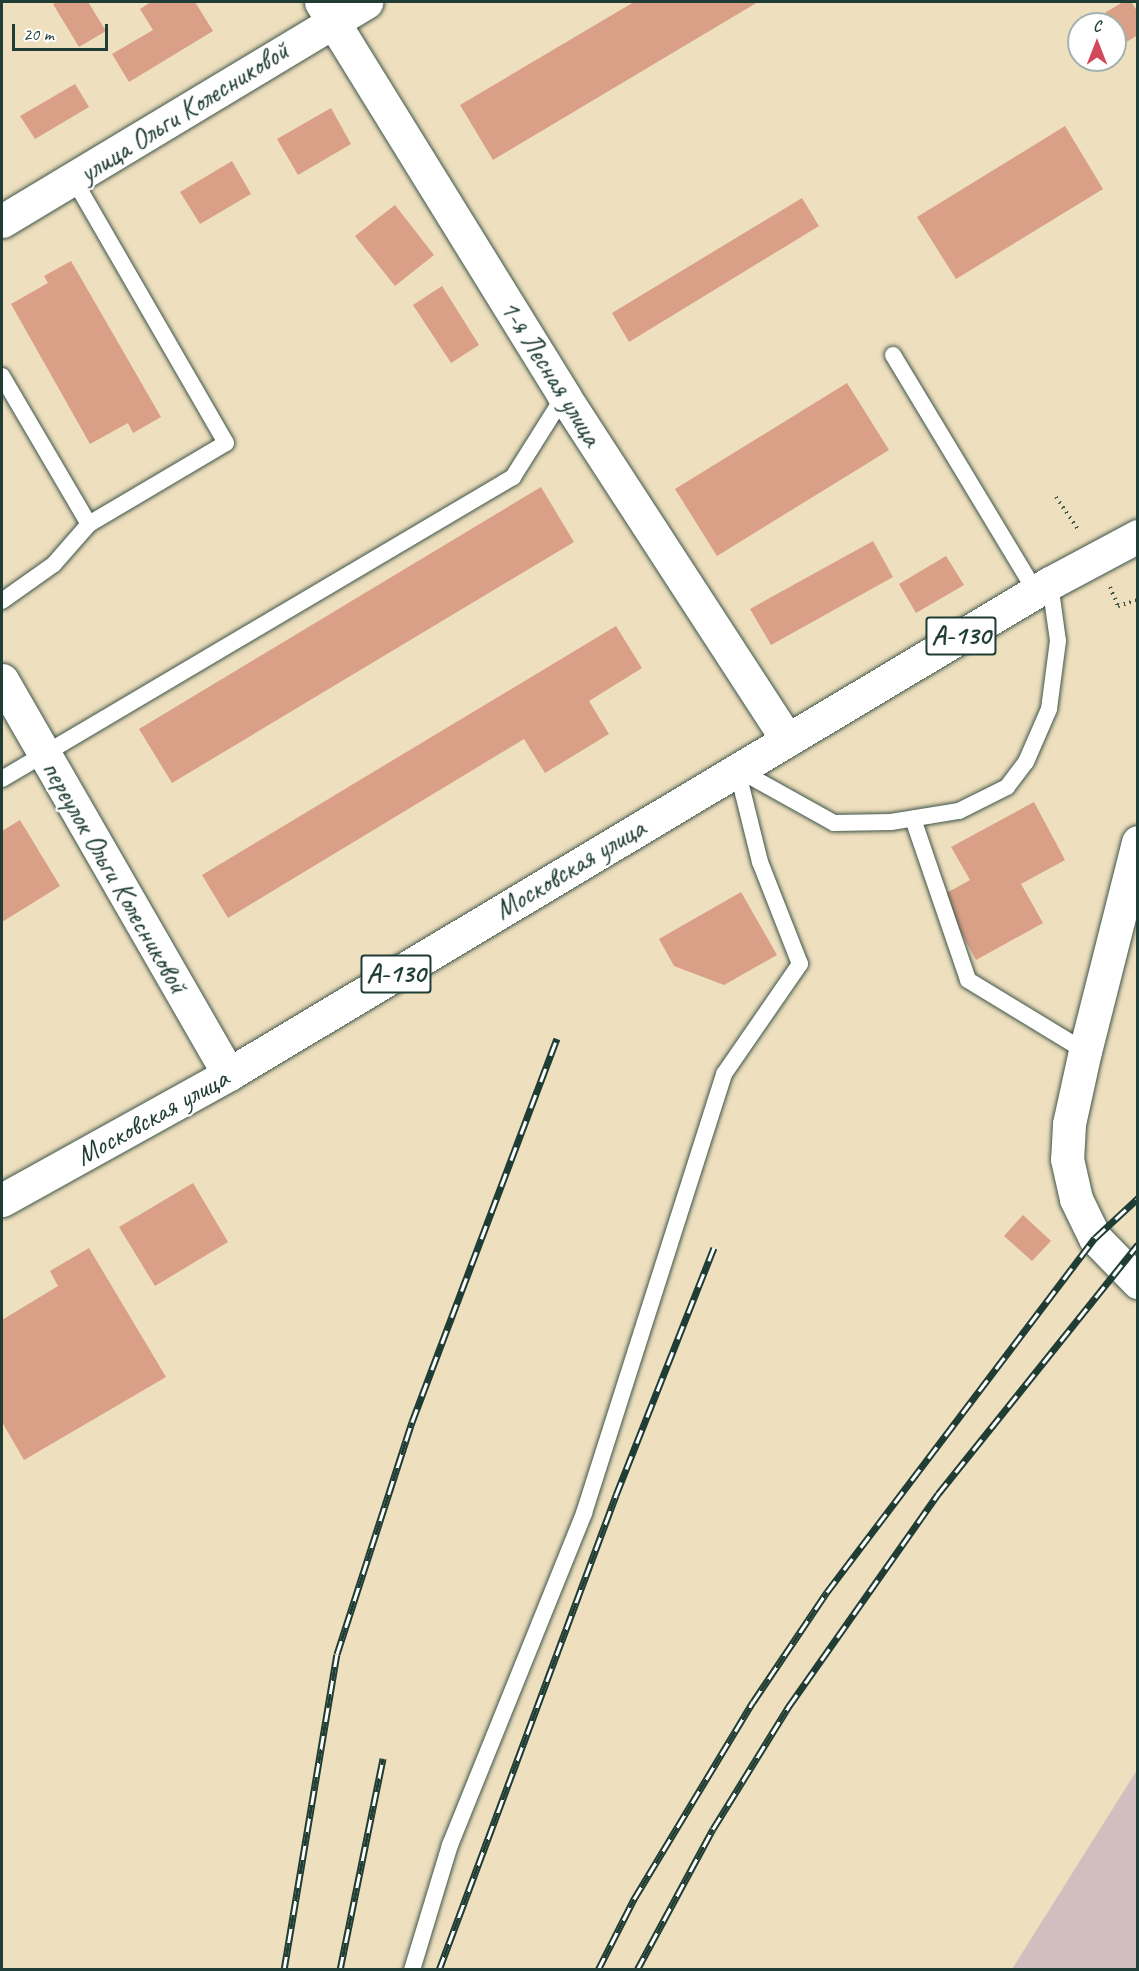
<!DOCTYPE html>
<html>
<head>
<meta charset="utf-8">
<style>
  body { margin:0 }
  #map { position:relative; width:1139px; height:1971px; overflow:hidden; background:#eedfbe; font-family:Caveat,sans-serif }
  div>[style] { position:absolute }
  .industrial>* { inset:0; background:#d1bfbf }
  .building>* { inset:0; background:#d9a087 }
  .path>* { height:4px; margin-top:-2px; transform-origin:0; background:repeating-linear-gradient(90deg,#3e5549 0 1.5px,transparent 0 6px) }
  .roads { filter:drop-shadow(0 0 2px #3e5549) drop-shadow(0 0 2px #3e5549) }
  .lane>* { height:16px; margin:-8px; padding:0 8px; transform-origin:8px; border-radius:8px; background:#fff }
  .street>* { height:33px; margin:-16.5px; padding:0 16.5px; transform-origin:16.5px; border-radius:16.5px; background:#fff }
  .primary>* { height:33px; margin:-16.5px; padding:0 16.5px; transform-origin:16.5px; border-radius:16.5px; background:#fff }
  .rail>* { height:7px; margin-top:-3.5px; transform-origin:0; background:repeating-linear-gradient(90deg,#fff 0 14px,#1f3d34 0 28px); box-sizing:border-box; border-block:2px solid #1f3d34 }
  span { translate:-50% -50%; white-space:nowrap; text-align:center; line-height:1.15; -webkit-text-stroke:4.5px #fff; paint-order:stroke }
  .shield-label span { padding:2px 4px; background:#fff; border:2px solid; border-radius:4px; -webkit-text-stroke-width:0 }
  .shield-label { font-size:27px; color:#1f3d34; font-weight:700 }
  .street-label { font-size:28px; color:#1f3d34 }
  .frame { position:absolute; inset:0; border:3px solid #1f3d34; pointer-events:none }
  .north { position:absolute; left:1067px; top:12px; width:60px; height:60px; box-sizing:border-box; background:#fff; border:2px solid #a5b1ae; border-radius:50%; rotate:0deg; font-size:16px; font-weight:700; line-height:24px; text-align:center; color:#1f3d34 }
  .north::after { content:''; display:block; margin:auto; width:21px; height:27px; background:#d1495b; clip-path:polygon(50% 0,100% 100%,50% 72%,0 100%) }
  .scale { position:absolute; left:12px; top:24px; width:96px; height:27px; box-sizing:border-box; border:3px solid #1f3d34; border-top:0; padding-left:8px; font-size:18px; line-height:21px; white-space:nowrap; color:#1f3d34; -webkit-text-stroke:4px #fff; paint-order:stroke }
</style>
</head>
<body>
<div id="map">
  <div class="industrial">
    <i style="clip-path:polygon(1137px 1770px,1137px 1969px,1012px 1969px)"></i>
  </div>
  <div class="building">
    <i style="clip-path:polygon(58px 2px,88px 2px,106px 31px,79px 47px,53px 4px)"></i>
    <i style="clip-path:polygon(151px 2px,195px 2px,213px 31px,129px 82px,112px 54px,153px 30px,140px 9px)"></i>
    <i style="clip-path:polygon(634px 2px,758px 2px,493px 160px,460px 105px)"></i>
    <i style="clip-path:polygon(1123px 2px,1131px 2px,1138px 12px,1138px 35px,1115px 49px,1115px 24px,1086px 24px)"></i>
    <i style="clip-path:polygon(1079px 28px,1079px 52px,1068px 35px)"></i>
    <i style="clip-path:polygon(1084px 60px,1097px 60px,1087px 66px)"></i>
    <i style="clip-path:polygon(75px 84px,89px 107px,35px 139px,20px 116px)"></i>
    <i style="clip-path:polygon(331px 108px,351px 144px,298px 175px,277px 139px)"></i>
    <i style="clip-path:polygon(1065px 126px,1103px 189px,956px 279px,917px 217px)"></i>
    <i style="clip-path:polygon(232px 161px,251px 194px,200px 224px,180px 192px)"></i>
    <i style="clip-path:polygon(802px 198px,819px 226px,629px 342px,612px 313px)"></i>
    <i style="clip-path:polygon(395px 205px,434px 255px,395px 286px,355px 236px)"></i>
    <i style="clip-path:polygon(71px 261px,161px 417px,133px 433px,128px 423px,90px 444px,11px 304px,48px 283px,44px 276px)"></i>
    <i style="clip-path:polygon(442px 286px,479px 345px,451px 363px,413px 305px)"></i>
    <i style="clip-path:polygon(847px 383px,889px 450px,717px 556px,675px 489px)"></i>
    <i style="clip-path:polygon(541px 487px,574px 542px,172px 783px,139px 729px)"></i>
    <i style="clip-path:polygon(873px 541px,893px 577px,771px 645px,750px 609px)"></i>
    <i style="clip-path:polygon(946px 556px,964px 585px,916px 613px,899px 584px)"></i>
    <i style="clip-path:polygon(616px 626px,642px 668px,589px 701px,609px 734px,545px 773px,524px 739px,228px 918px,202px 875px)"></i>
    <i style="clip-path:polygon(1034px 802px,1065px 860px,1021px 884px,1043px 923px,976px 960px,941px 896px,970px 880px,951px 847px)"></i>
    <i style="clip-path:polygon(20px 820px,60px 886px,2px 922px,2px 831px)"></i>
    <i style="clip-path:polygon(741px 892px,777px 955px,724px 985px,674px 966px,659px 939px)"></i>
    <i style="clip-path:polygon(193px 1183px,228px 1242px,155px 1286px,119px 1227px)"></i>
    <i style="clip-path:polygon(1023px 1215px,1051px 1241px,1032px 1261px,1004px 1236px)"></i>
    <i style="clip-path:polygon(89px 1248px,166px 1377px,24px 1460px,2px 1422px,2px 1320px,58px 1286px,50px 1271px)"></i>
  </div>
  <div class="path">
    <i style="left:1056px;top:497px;width:41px;rotate:55.9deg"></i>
    <i style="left:1110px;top:587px;width:21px;rotate:67deg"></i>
    <i style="left:1118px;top:606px;width:21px;rotate:-17deg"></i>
  </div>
  <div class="roads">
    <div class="lane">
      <i style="left:893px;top:355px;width:277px;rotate:58.9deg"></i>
      <i style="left:2px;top:376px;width:172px;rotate:59.6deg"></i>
      <i style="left:89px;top:524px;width:159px;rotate:-30.6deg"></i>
      <i style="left:226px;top:443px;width:304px;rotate:-120deg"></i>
      <i style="left:2px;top:601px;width:64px;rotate:-35.4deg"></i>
      <i style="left:54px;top:564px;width:53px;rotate:-48.8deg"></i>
      <i style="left:737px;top:769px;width:111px;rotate:29.1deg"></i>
      <i style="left:834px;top:823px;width:57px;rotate:-1deg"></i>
      <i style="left:891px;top:822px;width:69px;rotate:-9.2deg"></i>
      <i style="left:959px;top:811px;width:54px;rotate:-26.6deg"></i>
      <i style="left:1007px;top:787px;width:31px;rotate:-53deg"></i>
      <i style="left:1026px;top:762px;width:58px;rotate:-66.5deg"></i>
      <i style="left:1049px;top:709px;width:69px;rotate:-82.5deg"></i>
      <i style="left:1058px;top:641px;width:59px;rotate:-97.9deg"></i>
      <i style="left:2px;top:779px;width:594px;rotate:-30.58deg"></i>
      <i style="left:513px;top:477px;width:96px;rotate:-57.8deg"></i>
      <i style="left:913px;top:819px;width:170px;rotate:71.1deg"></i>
      <i style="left:968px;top:980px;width:137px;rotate:31.3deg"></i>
      <i style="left:412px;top:1970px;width:131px;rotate:-73.1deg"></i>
      <i style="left:450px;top:1845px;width:358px;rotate:-68deg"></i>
      <i style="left:584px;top:1513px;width:461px;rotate:-72.3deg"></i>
      <i style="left:724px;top:1074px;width:134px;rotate:-55.4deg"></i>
      <i style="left:800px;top:964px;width:110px;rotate:-111.4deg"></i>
      <i style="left:760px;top:862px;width:96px;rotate:-103.9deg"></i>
    </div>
    <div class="street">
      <i style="left:321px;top:2px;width:463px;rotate:58.3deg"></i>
      <i style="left:564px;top:396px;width:410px;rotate:57deg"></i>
      <i style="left:2px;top:221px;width:425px;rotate:-31deg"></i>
      <i style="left:2px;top:680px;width:455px;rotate:60.1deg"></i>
      <i style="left:1138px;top:842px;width:216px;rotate:104.2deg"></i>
      <i style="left:1085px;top:1051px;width:75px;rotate:102.4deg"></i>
      <i style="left:1069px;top:1124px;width:35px;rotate:93deg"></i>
      <i style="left:1067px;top:1159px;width:41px;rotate:77.3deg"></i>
      <i style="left:1076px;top:1199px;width:43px;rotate:64deg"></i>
      <i style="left:1095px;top:1238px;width:62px;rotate:45.7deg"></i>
    </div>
    <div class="primary">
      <i style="left:2px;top:1200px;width:260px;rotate:-29deg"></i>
      <i style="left:229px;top:1074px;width:957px;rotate:-30.88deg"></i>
      <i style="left:1050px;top:583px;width:100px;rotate:-28.1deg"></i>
    </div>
  </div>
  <div class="rail">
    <i style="left:284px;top:1970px;width:320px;rotate:-80.5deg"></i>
    <i style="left:337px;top:1654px;width:244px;rotate:-72.1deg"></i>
    <i style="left:412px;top:1422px;width:410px;rotate:-69.3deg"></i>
    <i style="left:340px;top:1970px;width:216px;rotate:-78.5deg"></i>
    <i style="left:439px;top:1970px;width:507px;rotate:-69.56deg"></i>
    <i style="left:616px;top:1495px;width:266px;rotate:-68.4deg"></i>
    <i style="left:598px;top:1970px;width:80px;rotate:-63.1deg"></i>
    <i style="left:634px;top:1899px;width:230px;rotate:-58.9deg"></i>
    <i style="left:753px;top:1702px;width:133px;rotate:-56.1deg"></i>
    <i style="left:827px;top:1592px;width:444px;rotate:-52.9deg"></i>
    <i style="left:1095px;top:1238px;width:59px;rotate:-42.9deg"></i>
    <i style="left:637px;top:1970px;width:160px;rotate:-61.7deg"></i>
    <i style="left:713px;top:1829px;width:145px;rotate:-58.3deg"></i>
    <i style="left:789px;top:1706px;width:259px;rotate:-54.9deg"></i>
    <i style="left:938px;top:1494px;width:320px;rotate:-51.3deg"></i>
  </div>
  <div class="shield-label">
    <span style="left:961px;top:636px">А-130</span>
    <span style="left:396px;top:974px">А-130</span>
  </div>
  <div class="street-label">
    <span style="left:184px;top:112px;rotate:-32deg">улица Ольги Колесниковой</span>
    <span style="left:551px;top:373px;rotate:58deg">1-я Лесная улица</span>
    <span style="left:570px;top:869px;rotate:-31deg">Московская улица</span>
    <span style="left:115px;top:877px;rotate:60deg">переулок Ольги Колесниковой</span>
    <span style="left:152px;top:1117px;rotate:-29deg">Московская улица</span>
  </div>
  <div class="frame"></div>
  <div class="north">С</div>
  <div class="scale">20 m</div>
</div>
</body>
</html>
